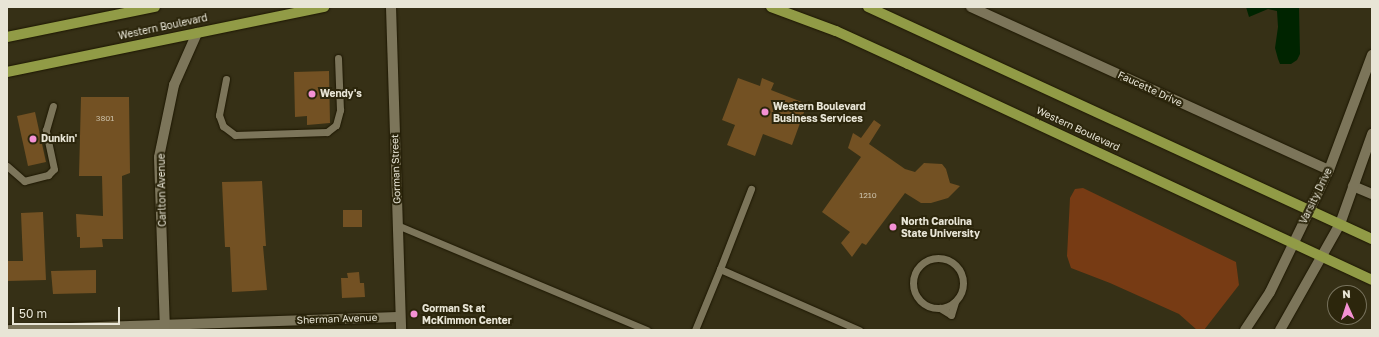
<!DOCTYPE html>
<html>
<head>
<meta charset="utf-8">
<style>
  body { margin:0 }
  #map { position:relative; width:1379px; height:337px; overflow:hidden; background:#363016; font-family:"Golos Text",sans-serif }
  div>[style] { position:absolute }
  .green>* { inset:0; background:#773b14 }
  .water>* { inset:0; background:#002400 }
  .building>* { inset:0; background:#735123 }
  .roads { filter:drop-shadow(0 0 1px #1d1701) drop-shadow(0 0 1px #1d1701) }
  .service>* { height:7px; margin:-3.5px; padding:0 3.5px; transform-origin:3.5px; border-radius:3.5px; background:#7c755a }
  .service>.ring { margin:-3.5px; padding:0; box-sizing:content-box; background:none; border:7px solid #7c755a; border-radius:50% }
  .minor>* { height:10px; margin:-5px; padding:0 5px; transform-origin:5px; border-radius:5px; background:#7c755a }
  .tertiary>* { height:10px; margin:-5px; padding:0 5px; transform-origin:5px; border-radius:5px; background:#7c755a }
  .secondary>* { height:10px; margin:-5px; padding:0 5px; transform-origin:5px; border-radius:5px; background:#7c755a }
  .primary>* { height:10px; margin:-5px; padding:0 5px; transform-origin:5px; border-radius:5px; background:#919b46 }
  .dots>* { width:11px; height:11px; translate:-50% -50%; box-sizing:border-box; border:2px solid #2c260c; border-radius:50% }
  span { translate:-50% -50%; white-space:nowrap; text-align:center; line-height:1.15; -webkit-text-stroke:4px #2c260c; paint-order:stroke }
  .number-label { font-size:8px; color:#cbc0a9 }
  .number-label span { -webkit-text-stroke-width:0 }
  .street-label { font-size:10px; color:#e8e5d6 }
  .poi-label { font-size:10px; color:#e8e5d6; font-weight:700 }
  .left { translate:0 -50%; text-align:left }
  .frame { position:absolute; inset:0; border:8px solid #e8e5d6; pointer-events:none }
  .north { position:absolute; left:1327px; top:285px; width:40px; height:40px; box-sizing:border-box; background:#2c260c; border:1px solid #77725d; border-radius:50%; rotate:357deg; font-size:11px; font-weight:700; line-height:16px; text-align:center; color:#e8e5d6 }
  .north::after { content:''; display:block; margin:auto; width:14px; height:18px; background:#f491d4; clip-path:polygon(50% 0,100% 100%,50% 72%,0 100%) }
  .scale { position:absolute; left:12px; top:307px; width:108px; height:18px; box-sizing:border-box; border:2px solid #e8e5d6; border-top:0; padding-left:5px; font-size:12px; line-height:14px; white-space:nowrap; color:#e8e5d6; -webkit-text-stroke:3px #2c260c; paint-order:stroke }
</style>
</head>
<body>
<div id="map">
  <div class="green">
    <i style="clip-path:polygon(1083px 188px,1236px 262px,1239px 285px,1204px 330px,1197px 330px,1179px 314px,1110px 283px,1071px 268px,1067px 256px,1070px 198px,1075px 189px)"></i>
  </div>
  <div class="water">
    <i style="clip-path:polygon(1246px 7px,1299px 7px,1300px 54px,1297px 60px,1291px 64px,1280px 64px,1278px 59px,1275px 48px,1278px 27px,1277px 11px,1268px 9px,1249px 17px)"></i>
  </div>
  <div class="building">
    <i style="clip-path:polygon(329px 71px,330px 123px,307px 125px,307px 116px,295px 117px,294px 72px)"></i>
    <i style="clip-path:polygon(738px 78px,760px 86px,762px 78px,774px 83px,771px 90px,807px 104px,792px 145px,763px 134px,755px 156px,727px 145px,735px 125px,722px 120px)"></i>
    <i style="clip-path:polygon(81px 97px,129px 97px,130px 173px,122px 176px,123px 239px,102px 239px,103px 247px,80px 248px,80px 237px,77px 237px,76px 214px,103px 216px,102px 176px,79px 176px)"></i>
    <i style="clip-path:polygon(35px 112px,46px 162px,28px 166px,17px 116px)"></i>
    <i style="clip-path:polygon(874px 120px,881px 125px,869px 144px,905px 169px,915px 172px,924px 163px,942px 164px,946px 169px,950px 183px,960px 186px,948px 198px,931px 203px,921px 203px,905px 193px,866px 245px,862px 243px,852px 257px,841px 243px,850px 232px,822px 212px,861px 157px,848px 148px,853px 133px,861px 138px)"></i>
    <i style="clip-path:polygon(262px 181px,266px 246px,263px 246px,267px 290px,232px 292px,230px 247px,225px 247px,222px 182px)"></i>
    <i style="clip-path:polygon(343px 210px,362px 210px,362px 227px,343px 227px)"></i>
    <i style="clip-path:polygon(43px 212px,46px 280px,7px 281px,7px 261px,23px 261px,21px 213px)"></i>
    <i style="clip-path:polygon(96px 270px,96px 293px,53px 294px,51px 271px)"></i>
    <i style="clip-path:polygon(359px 272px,360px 283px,364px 283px,365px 297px,342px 298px,341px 278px,348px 278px,347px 273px)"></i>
  </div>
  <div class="roads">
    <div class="service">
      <i style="left:226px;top:79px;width:37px;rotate:101deg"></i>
      <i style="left:219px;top:115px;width:12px;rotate:70deg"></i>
      <i style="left:223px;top:126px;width:15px;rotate:37deg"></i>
      <i style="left:235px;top:135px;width:92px;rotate:-1.9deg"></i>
      <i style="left:327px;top:132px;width:11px;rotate:-38deg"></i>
      <i style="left:336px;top:125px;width:16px;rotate:-75deg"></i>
      <i style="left:340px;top:110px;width:52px;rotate:-92.2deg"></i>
      <i style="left:7px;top:166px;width:23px;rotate:41deg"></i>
      <i style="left:24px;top:181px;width:25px;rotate:-14deg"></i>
      <i style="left:48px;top:175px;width:8px;rotate:-45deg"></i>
      <i style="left:54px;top:169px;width:40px;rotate:-102deg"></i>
      <i style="left:46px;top:130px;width:25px;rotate:-74deg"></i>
      <i style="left:397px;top:225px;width:271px;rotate:22.8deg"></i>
      <i class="ring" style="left:913px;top:258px;width:43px;height:43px"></i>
      <i style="left:720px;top:269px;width:86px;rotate:-68.8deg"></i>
      <i style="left:940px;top:308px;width:13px;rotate:32deg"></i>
      <i style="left:951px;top:315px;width:14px;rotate:-73deg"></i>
      <i style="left:695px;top:330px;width:66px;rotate:-67.7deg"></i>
      <i style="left:720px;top:269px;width:152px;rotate:23.7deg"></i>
    </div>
    <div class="minor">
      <i style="left:971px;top:7px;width:393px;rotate:24.5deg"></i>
      <i style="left:1353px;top:186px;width:21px;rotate:23deg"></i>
      <i style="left:9px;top:330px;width:391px;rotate:-1.9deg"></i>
      <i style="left:165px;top:330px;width:173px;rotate:-92deg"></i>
      <i style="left:159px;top:157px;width:74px;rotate:-78.2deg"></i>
      <i style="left:174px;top:85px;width:57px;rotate:-66.1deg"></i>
    </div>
    <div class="tertiary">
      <i style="left:1245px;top:330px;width:45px;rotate:-56.7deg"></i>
      <i style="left:1270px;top:292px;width:136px;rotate:-64.2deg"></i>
      <i style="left:1329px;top:170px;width:123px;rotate:-69.5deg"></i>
      <i style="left:1280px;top:330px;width:122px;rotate:-60.5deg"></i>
      <i style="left:1340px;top:224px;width:96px;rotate:-70.4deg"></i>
    </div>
    <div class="secondary">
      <i style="left:391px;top:7px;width:323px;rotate:88.2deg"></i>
    </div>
    <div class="primary">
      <i style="left:771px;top:7px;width:69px;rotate:20.3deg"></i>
      <i style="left:836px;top:31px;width:79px;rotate:24.6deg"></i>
      <i style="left:908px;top:64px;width:512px;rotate:24.96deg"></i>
      <i style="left:868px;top:7px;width:555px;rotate:24.72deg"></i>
      <i style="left:7px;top:37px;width:151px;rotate:-11.5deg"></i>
      <i style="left:7px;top:72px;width:324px;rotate:-11.6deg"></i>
    </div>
  </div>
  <div class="dots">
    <i style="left:312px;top:94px;background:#f491d4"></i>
    <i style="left:765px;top:112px;background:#f491d4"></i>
    <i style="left:33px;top:139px;background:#f491d4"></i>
    <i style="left:893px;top:227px;background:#f491d4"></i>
    <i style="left:414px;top:314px;background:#f491d4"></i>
  </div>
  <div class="number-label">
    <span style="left:105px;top:119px">3801</span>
    <span style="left:868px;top:196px">1210</span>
  </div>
  <div class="street-label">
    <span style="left:163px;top:27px;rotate:-12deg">Western Boulevard</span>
    <span style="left:1150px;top:89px;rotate:25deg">Faucette Drive</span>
    <span style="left:1078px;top:129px;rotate:25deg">Western Boulevard</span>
    <span style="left:396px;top:169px;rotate:-92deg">Gorman Street</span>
    <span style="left:162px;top:190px;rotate:-91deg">Carlton Avenue</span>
    <span style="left:1316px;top:196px;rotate:-64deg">Varsity Drive</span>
    <span style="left:337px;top:319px;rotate:-2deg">Sherman Avenue</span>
  </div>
  <div class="poi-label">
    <span class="left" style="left:320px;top:94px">Wendy's</span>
    <span class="left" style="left:773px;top:112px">Western Boulevard<br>Business Services</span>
    <span class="left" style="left:41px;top:139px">Dunkin'</span>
    <span class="left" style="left:901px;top:227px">North Carolina<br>State University</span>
    <span class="left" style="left:422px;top:314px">Gorman St at<br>McKimmon Center</span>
  </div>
  <div class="frame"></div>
  <div class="north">N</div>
  <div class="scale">50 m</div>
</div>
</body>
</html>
